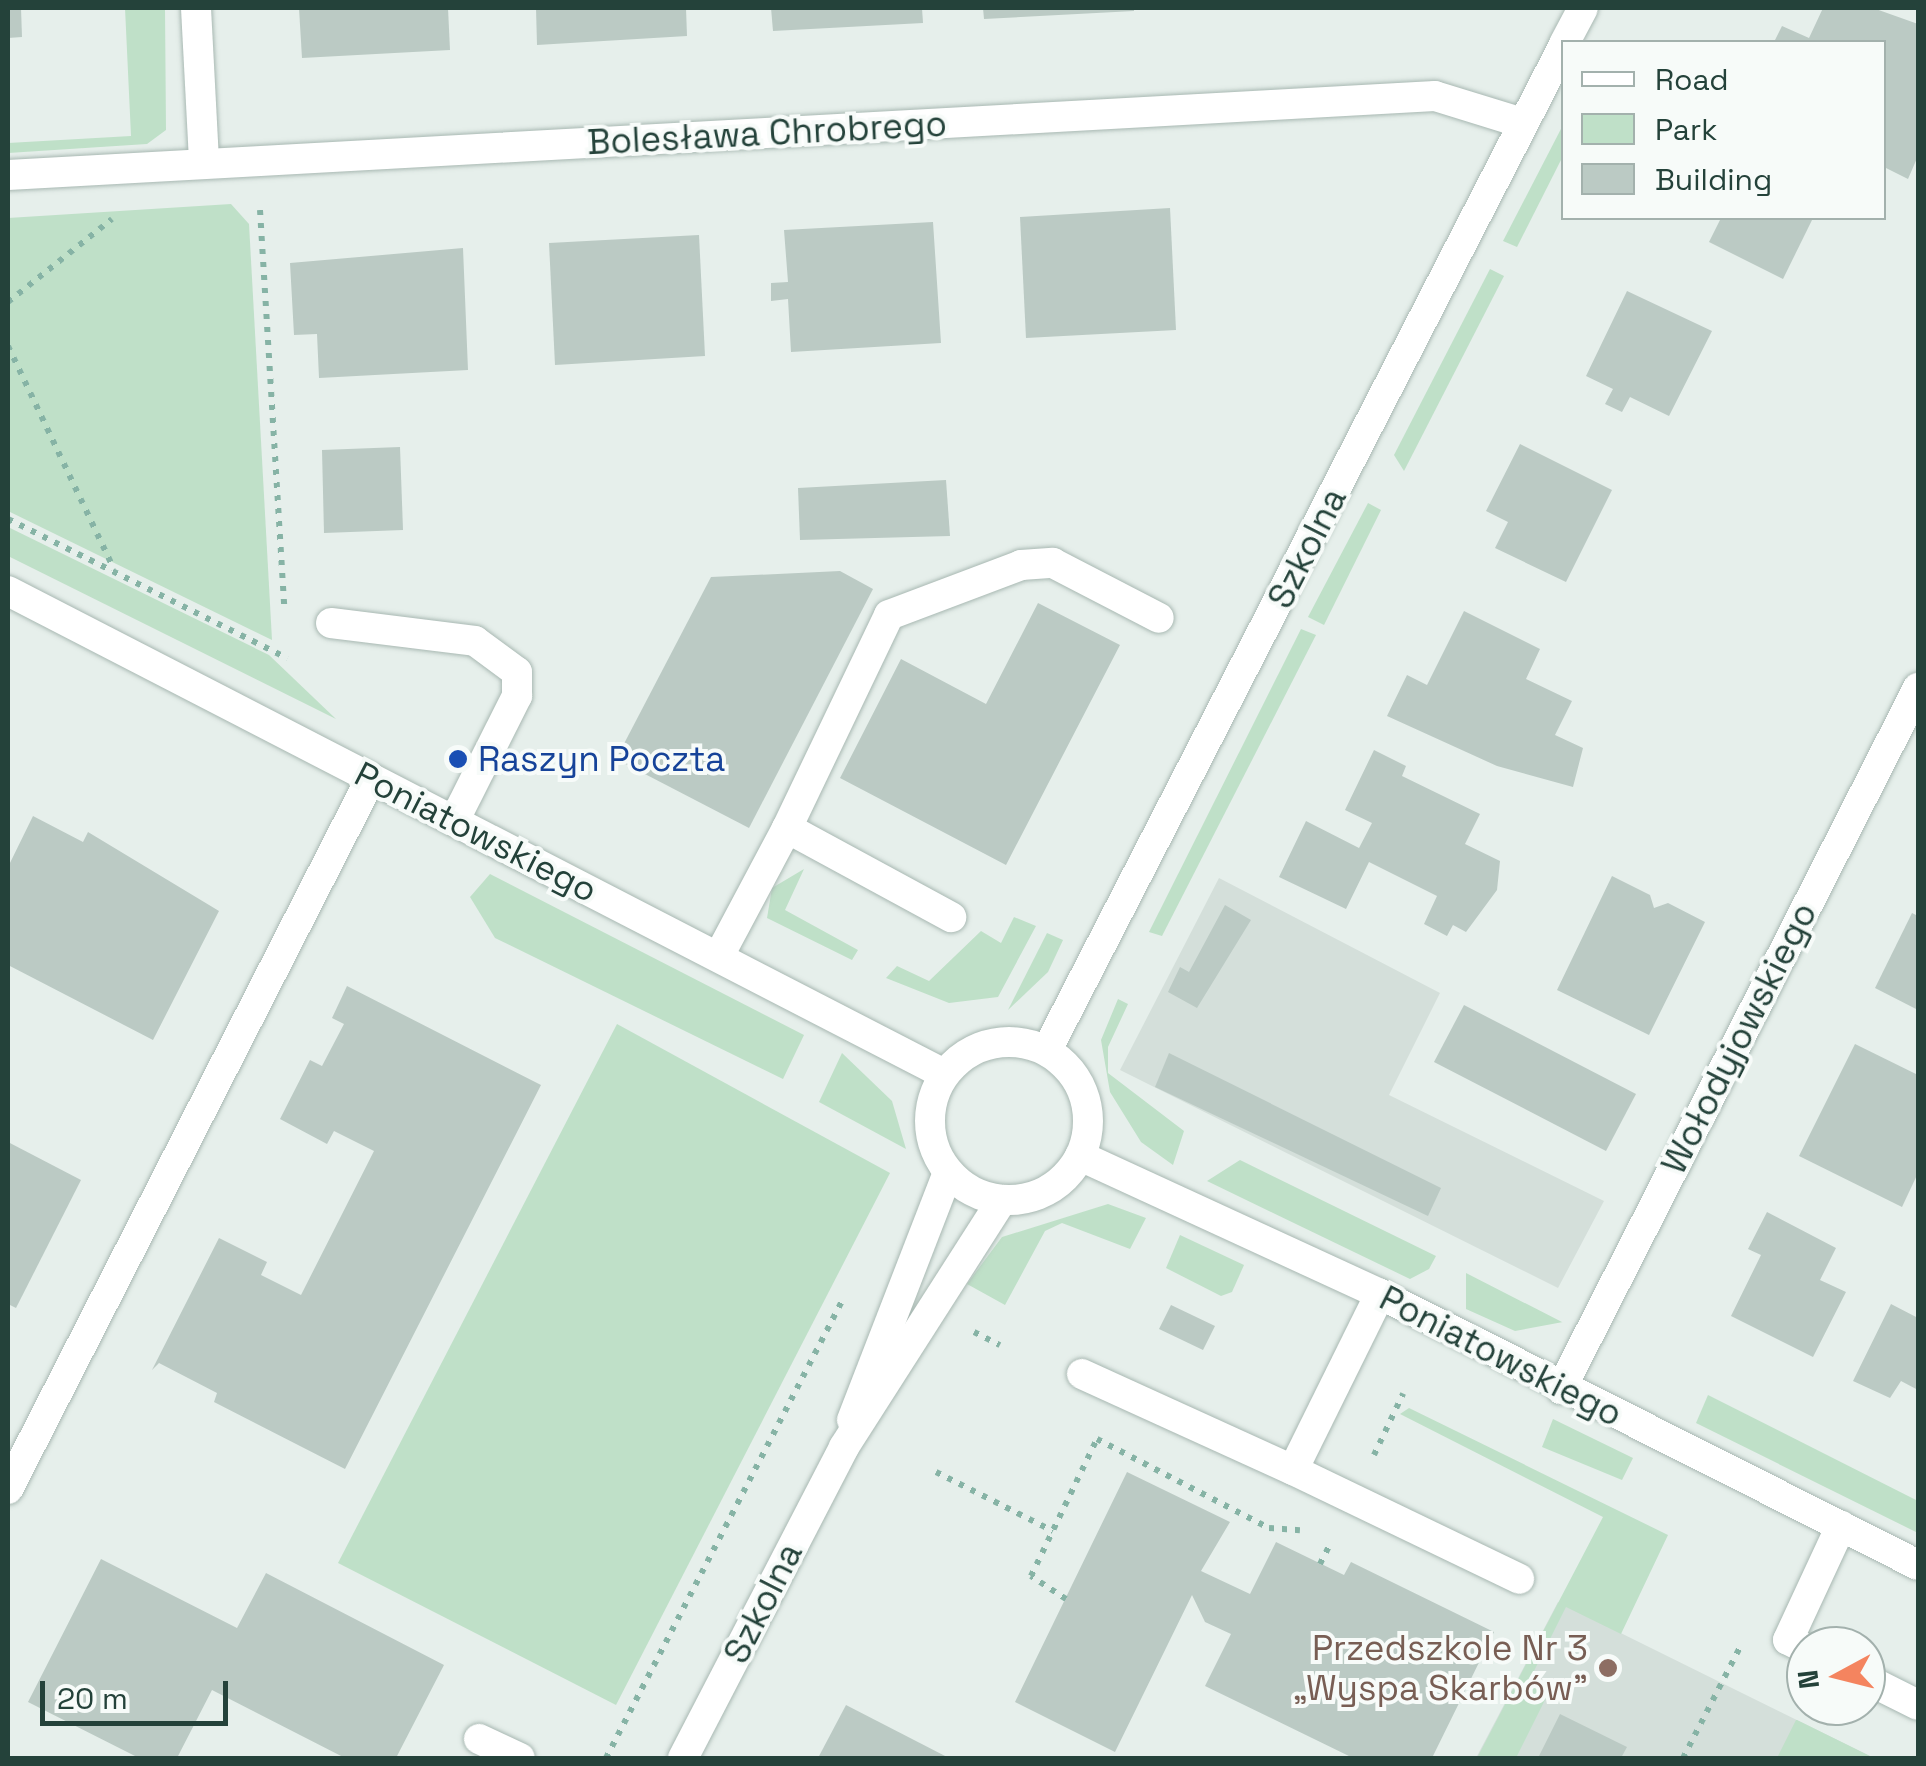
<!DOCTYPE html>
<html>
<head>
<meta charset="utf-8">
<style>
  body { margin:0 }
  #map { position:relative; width:1926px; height:1766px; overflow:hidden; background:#e6efeb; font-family:"Space Grotesk",sans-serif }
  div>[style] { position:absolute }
  .built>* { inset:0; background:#d4dfda }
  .green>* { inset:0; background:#bfe0c8 }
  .building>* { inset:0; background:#bbcac4 }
  .path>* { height:6px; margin-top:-3px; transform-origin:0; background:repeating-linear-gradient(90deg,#86b3a5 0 5px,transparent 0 13px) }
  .roads { filter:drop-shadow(0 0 2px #a8b8b2) drop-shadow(0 0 2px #a8b8b2) }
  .service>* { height:30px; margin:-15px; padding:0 15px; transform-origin:15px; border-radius:15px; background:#fff }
  .minor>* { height:30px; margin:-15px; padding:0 15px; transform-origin:15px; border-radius:15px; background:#fff }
  .minor>.ring { margin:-15px; padding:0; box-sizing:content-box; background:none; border:30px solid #fff; border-radius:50% }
  .dots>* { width:28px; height:28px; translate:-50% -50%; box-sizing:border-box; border:5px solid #f7fbf9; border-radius:50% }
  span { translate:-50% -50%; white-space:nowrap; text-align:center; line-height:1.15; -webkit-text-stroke:8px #f7fbf9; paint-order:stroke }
  .street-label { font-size:35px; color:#24423a }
  .transit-label { font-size:35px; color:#164399 }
  .left { translate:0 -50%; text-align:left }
  .education-label { font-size:35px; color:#785e54 }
  .right { translate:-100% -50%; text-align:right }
  .frame { position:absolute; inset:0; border:10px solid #24423a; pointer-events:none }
  .legend { position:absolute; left:1561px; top:40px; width:325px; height:180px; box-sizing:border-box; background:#f7fbf9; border:2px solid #a3b1ad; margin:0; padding:12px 18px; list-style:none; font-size:30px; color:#24423a }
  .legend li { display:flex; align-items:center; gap:20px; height:50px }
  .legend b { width:50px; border:2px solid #a3b1ad }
  .north { position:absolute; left:1786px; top:1626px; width:100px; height:100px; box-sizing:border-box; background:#f7fbf9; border:2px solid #a3b1ad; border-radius:50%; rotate:263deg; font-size:28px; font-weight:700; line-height:40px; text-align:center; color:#24423a }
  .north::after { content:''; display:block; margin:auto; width:35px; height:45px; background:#f4845f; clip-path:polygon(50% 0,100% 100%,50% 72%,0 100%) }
  .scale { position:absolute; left:40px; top:1681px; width:188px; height:45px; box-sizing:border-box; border:5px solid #24423a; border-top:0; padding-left:12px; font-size:30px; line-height:35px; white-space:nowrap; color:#24423a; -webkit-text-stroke:8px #f7fbf9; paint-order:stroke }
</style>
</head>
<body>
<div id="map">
  <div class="built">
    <i style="clip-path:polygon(1219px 878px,1440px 993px,1389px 1095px,1604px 1201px,1558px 1288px,1120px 1070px)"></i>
    <i style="clip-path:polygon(1558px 1602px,1742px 1693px,1874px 1758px,1476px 1758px)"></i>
  </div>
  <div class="green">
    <i style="clip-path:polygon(125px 8px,165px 8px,166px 130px,147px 144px,8px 153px,8px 143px,131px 136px)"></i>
    <i style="clip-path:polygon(1563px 125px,1563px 156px,1517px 247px,1503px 241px)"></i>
    <i style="clip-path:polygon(231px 204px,249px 224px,272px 640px,8px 511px,8px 218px)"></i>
    <i style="clip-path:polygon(1490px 269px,1504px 276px,1404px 471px,1394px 455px)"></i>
    <i style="clip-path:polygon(1368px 503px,1381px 510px,1324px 625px,1308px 617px)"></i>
    <i style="clip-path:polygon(8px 527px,269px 655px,336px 719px,8px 556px)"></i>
    <i style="clip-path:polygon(1301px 629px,1316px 635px,1162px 936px,1149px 932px)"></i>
    <i style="clip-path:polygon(804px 869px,785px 910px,858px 950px,852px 960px,767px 918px,772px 888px)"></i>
    <i style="clip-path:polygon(490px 874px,804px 1035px,783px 1079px,495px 938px,470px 897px)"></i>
    <i style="clip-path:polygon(1014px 917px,1036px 926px,998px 997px,949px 1003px,886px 978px,897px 966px,929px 981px,981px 931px,1001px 943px)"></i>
    <i style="clip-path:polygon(1047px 933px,1063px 940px,1048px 972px,1008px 1010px)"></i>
    <i style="clip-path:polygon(1118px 999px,1128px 1004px,1108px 1047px,1108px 1073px,1184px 1131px,1173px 1165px,1141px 1142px,1110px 1092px,1101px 1040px)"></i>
    <i style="clip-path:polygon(617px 1024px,890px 1173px,616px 1705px,338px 1563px)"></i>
    <i style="clip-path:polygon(842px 1053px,892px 1101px,906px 1149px,819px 1102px)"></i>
    <i style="clip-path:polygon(1240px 1160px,1436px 1256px,1429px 1269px,1410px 1279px,1207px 1181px)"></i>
    <i style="clip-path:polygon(1108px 1204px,1146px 1218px,1130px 1249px,1062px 1223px,1045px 1231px,1005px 1305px,967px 1284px,1002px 1237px)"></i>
    <i style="clip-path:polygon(1180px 1235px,1244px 1265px,1232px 1292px,1221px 1296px,1166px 1268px)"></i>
    <i style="clip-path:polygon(1466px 1273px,1562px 1322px,1563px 1322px,1515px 1331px,1466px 1309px)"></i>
    <i style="clip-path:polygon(1708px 1395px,1918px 1501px,1918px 1533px,1696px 1423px)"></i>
    <i style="clip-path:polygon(1409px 1408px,1668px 1535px,1621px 1634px,1566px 1607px,1532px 1675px,1552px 1686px,1516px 1758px,1477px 1758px,1603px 1517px,1400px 1414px)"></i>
    <i style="clip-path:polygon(1553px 1419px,1633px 1458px,1622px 1480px,1542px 1447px)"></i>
    <i style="clip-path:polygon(1796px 1720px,1797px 1720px,1874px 1758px,1777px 1758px)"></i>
  </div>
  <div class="building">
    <i style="clip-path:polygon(8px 8px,21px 8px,22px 37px,8px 38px)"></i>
    <i style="clip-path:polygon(299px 8px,448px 8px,450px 50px,302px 58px)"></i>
    <i style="clip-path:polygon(536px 8px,686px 8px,687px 36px,537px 45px)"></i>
    <i style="clip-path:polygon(771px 8px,922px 8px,923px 23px,773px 31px)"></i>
    <i style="clip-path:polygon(983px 8px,1134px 8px,1134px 11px,984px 19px)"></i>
    <i style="clip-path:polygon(1823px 8px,1873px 8px,1918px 24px,1918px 156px,1908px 179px,1884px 167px,1884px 42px,1774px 42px,1782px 26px,1809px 38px)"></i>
    <i style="clip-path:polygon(1170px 208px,1176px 330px,1026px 338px,1020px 217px)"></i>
    <i style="clip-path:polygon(1721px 218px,1813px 218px,1783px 279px,1709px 242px)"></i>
    <i style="clip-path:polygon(933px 222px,941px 343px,791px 352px,788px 299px,771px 301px,771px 283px,788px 282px,784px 230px)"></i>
    <i style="clip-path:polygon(699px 235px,705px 356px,555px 365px,549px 243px)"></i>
    <i style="clip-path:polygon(463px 248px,468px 370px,319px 378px,317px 334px,294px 335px,290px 263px)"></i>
    <i style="clip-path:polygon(1627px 291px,1712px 331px,1669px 416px,1630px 397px,1622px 412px,1605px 404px,1613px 389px,1586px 376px)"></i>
    <i style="clip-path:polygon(1520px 444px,1612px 490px,1566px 582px,1495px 548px,1508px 522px,1486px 511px)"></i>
    <i style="clip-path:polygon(400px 447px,403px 530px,324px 533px,322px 450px)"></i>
    <i style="clip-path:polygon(946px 480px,950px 536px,800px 540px,798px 488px)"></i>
    <i style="clip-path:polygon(840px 571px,873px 589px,749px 828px,616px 759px,711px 577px)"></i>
    <i style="clip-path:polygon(1038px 603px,1120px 645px,1006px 865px,840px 778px,901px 659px,986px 704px)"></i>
    <i style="clip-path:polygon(1464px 611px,1540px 649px,1526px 679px,1572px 701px,1555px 735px,1583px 748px,1573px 787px,1497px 766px,1387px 716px,1407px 675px,1427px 685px)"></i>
    <i style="clip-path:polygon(1374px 750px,1406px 766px,1402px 776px,1480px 814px,1465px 844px,1500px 861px,1497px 890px,1466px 932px,1453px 925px,1447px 936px,1424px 924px,1437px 896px,1369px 862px,1346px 909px,1279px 877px,1306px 821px,1359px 848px,1372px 823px,1345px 810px)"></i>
    <i style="clip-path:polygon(33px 816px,83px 842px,88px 832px,219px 911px,153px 1040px,8px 965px,8px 867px)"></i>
    <i style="clip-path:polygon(1612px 876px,1650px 895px,1654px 908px,1668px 903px,1705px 922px,1649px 1035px,1557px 990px)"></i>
    <i style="clip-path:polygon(1225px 905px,1251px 920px,1197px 1008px,1168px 992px,1180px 967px,1189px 972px)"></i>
    <i style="clip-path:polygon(1912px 913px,1918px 916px,1918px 1010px,1875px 988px)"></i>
    <i style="clip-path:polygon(347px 986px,541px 1085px,345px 1469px,214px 1402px,217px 1393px,159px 1363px,152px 1370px,219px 1238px,267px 1262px,261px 1275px,301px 1295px,374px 1151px,334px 1131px,327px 1144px,280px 1119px,310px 1060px,322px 1066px,344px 1024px,332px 1018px)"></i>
    <i style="clip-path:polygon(1464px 1005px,1636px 1094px,1606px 1151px,1434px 1062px)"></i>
    <i style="clip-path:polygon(1855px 1044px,1918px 1075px,1918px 1173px,1902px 1207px,1799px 1156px)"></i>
    <i style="clip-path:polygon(1169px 1053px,1441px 1188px,1428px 1216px,1155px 1087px)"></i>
    <i style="clip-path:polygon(8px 1142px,81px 1180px,16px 1308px,8px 1304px)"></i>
    <i style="clip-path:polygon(1767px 1212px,1836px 1248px,1820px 1280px,1846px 1292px,1813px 1357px,1731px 1316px,1761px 1255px,1748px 1249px)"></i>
    <i style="clip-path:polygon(1891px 1304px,1918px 1318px,1918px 1390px,1901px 1381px,1890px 1398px,1853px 1381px)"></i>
    <i style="clip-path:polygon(1171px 1305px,1215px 1326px,1203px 1350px,1159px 1329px)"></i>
    <i style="clip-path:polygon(1127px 1472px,1230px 1522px,1201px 1571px,1250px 1594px,1276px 1542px,1344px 1575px,1351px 1562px,1494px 1632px,1432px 1758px,1353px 1758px,1205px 1686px,1231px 1634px,1205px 1622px,1192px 1595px,1115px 1752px,1015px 1702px)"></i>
    <i style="clip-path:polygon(101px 1559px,237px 1628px,266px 1573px,444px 1665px,396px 1758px,345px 1758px,212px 1690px,177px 1758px,139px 1758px,28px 1702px)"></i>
    <i style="clip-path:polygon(846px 1705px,949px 1758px,818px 1758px)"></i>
    <i style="clip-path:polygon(1560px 1714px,1627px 1747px,1621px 1758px,1538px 1758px)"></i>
  </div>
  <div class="path">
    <i style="left:260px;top:210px;width:397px;rotate:86.5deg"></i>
    <i style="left:8px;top:302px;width:133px;rotate:-38.6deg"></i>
    <i style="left:8px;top:346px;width:247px;rotate:64.6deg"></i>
    <i style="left:8px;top:519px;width:312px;rotate:26.5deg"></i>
    <i style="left:974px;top:1332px;width:29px;rotate:27deg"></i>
    <i style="left:1374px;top:1455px;width:68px;rotate:-64.6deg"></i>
    <i style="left:936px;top:1472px;width:131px;rotate:26.8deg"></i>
    <i style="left:1320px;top:1564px;width:25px;rotate:-63deg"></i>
    <i style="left:1066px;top:1599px;width:42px;rotate:-146.7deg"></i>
    <i style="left:1031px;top:1576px;width:152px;rotate:-64.3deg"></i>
    <i style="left:1097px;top:1439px;width:194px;rotate:27.4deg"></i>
    <i style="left:1269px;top:1528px;width:31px;rotate:4deg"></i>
    <i style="left:606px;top:1758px;width:519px;rotate:-62.69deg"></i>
    <i style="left:1683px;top:1758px;width:125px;rotate:-62.8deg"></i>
  </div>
  <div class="roads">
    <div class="service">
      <i style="left:331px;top:623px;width:145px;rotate:7.1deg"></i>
      <i style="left:475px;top:641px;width:52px;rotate:36.4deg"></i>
      <i style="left:517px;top:672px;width:24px;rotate:90deg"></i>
      <i style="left:517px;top:696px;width:140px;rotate:116.7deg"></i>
      <i style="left:787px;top:828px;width:236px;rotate:-64.4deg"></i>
      <i style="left:889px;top:615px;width:141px;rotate:-20.7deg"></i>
      <i style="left:1021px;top:565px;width:32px;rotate:-4deg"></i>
      <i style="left:1053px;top:563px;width:119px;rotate:27.4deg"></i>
      <i style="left:720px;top:954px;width:143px;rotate:-62deg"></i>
      <i style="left:787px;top:828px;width:187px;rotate:28.5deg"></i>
      <i style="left:1380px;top:1294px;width:196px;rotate:116.3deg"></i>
      <i style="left:1293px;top:1470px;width:251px;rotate:25.7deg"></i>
      <i style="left:1082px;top:1374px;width:232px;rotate:24.5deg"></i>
      <i style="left:1806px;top:1649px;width:20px;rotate:-153deg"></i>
      <i style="left:1788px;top:1640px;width:126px;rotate:-65.1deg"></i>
      <i style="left:1866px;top:1679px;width:58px;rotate:26.6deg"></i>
      <i style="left:479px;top:1739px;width:45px;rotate:24.9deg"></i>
    </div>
    <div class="minor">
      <i style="left:196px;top:8px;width:155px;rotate:87deg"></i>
      <i style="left:1565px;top:42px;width:38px;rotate:-62deg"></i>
      <i style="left:8px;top:175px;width:1429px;rotate:-3.17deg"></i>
      <i style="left:1435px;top:96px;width:92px;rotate:17.1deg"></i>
      <i style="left:8px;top:591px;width:1053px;rotate:27.29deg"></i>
      <i class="ring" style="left:930px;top:1042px;width:128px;height:128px"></i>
      <i style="left:1047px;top:1050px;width:1130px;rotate:-62.78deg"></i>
      <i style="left:1080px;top:1156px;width:330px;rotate:24.7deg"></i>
      <i style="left:1380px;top:1294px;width:602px;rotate:26.74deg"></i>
      <i style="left:1561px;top:1389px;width:787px;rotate:-63.01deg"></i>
      <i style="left:852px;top:1420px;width:265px;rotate:-68.8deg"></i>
      <i style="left:8px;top:1489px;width:798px;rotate:-62.95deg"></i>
      <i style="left:683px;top:1758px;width:350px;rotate:-62.6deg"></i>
      <i style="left:844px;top:1447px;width:293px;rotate:-57.4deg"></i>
    </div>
  </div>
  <div class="dots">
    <i style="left:458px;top:759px;background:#1a4fb4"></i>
    <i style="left:1608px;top:1668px;background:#8d6e63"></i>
  </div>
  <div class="street-label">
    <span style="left:767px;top:133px;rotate:-3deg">Bolesława Chrobrego</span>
    <span style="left:1307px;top:548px;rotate:-63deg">Szkolna</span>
    <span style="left:476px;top:832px;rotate:27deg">Poniatowskiego</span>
    <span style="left:1739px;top:1038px;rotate:-63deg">Wołodyjowskiego</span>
    <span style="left:1501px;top:1356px;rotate:27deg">Poniatowskiego</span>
    <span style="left:763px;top:1603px;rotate:-63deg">Szkolna</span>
  </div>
  <div class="transit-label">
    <span class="left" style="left:478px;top:759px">Raszyn Poczta</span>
  </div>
  <div class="education-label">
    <span class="right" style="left:1588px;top:1668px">Przedszkole Nr 3<br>„Wyspa Skarbów”</span>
  </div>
  <div class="frame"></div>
  <ul class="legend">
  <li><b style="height:12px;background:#fff"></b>Road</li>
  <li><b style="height:28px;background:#bfe0c8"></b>Park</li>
  <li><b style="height:28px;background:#bbcac4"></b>Building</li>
  </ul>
  <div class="north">N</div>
  <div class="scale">20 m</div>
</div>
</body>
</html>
